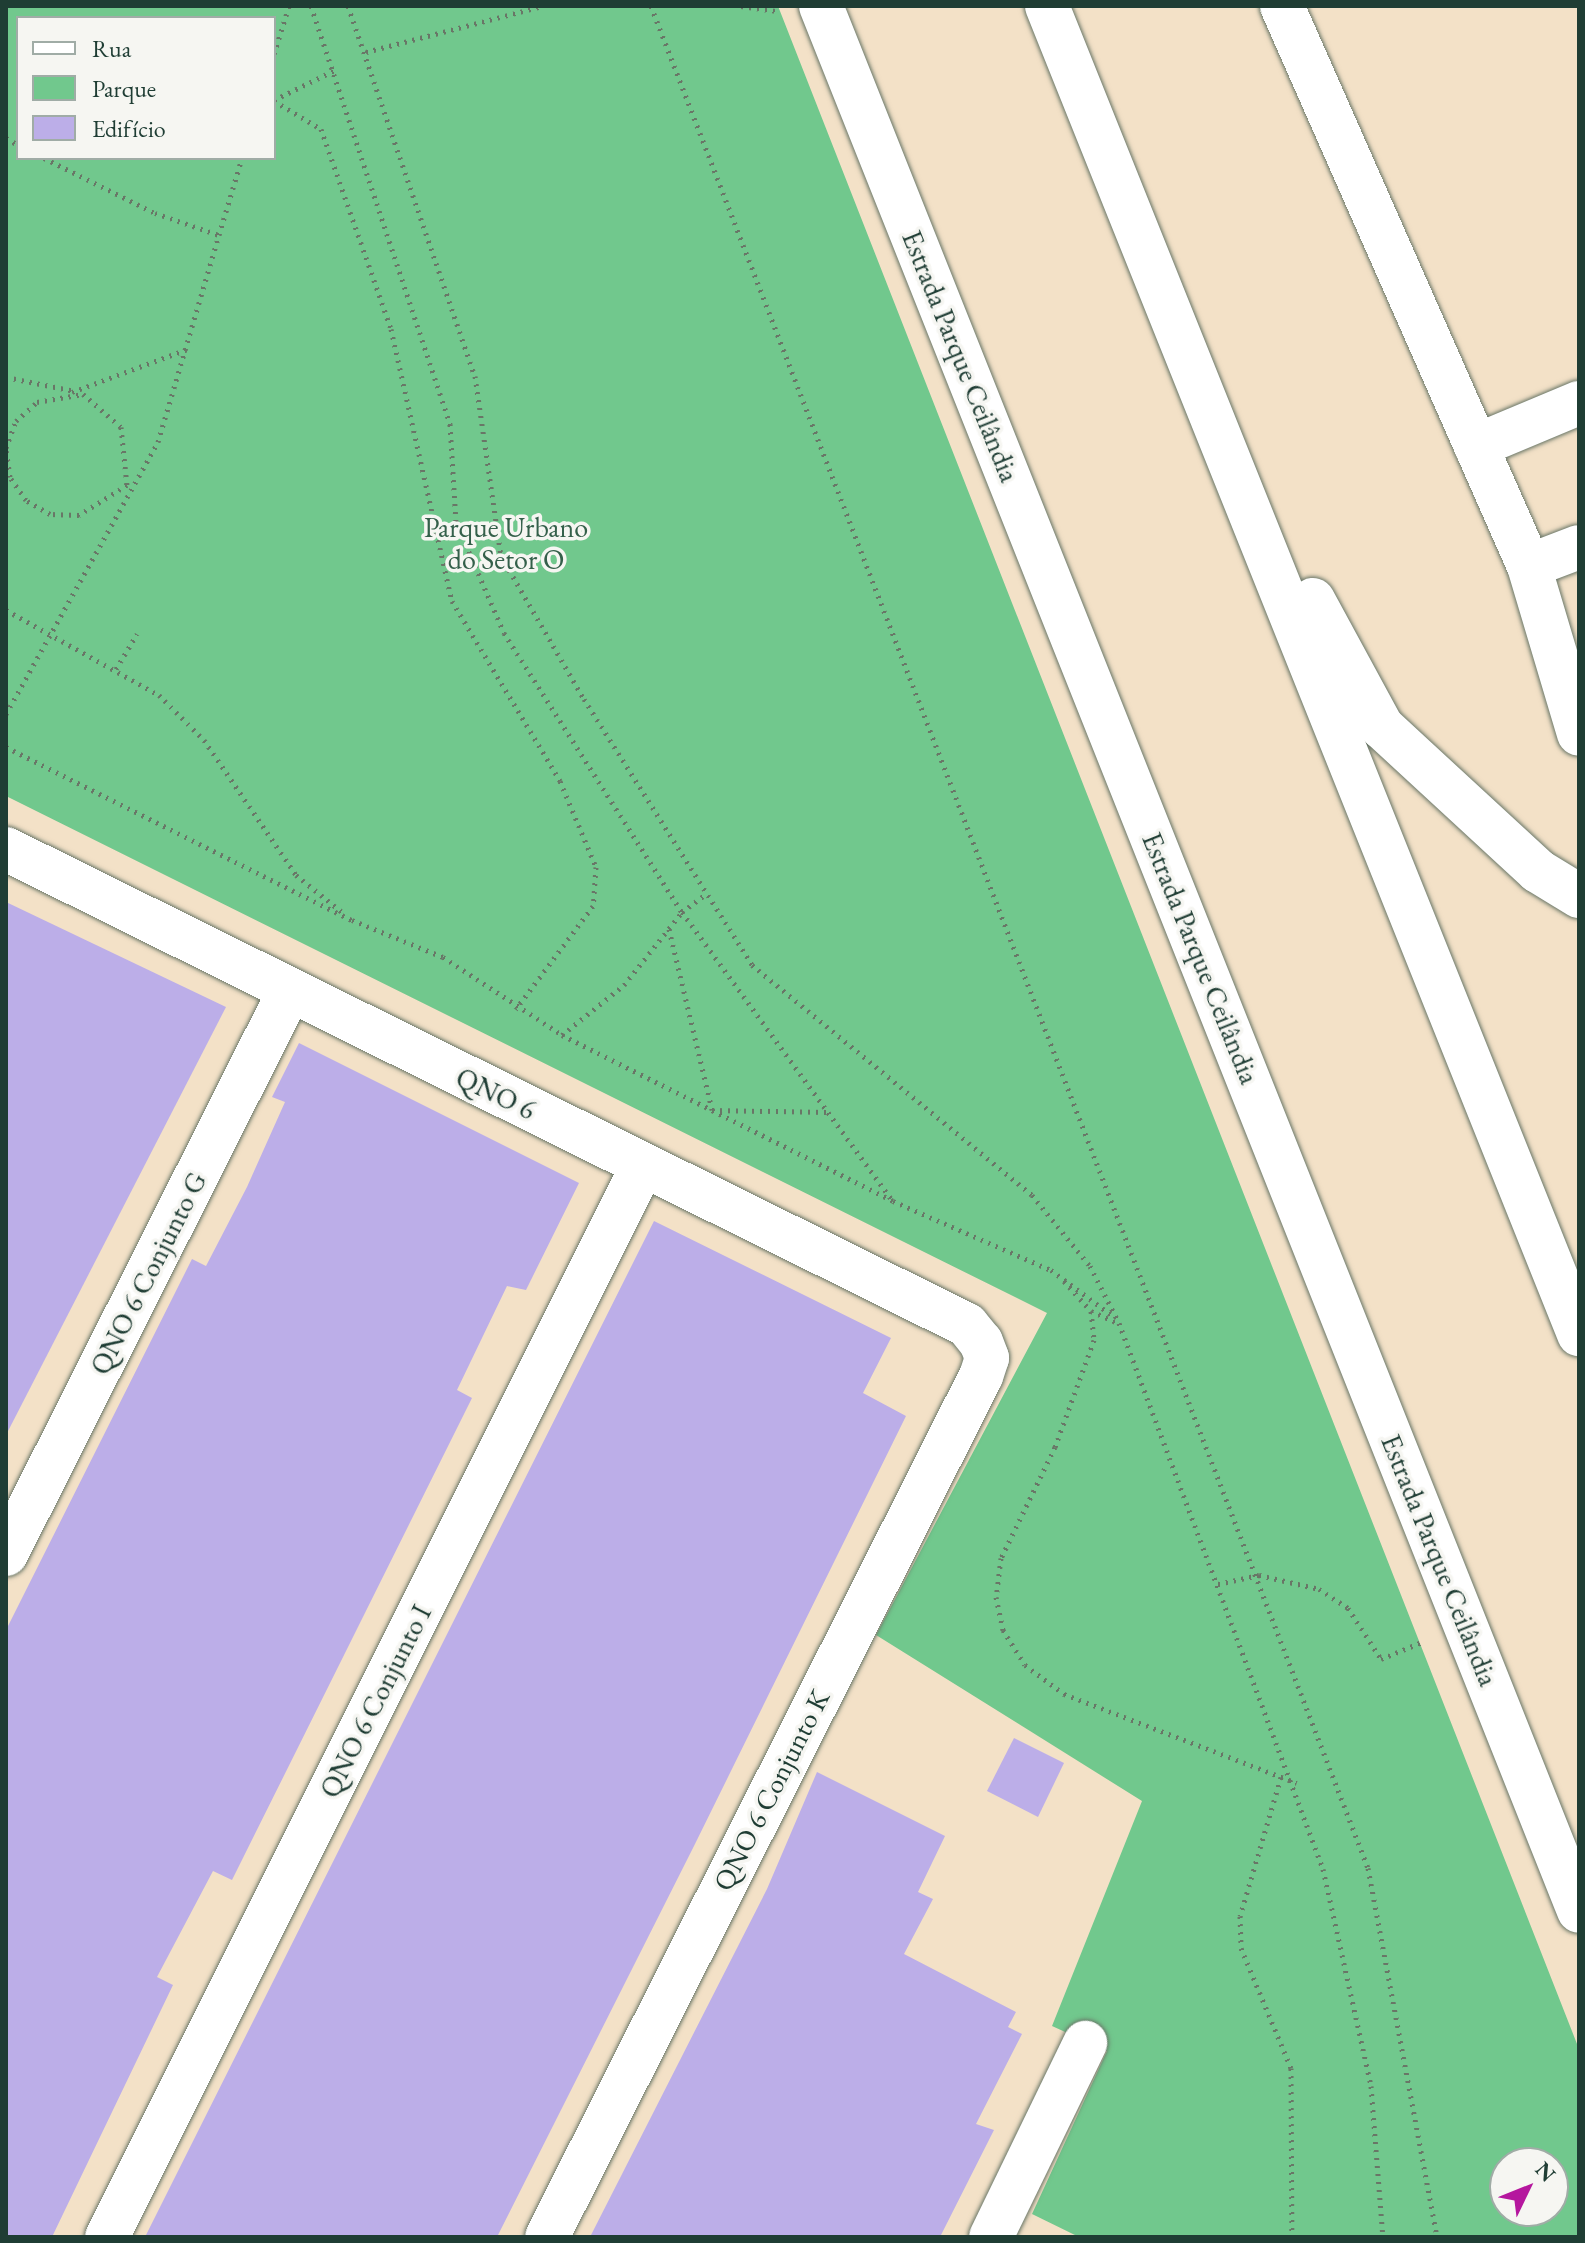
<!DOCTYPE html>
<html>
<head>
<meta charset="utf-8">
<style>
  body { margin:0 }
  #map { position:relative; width:1585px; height:2243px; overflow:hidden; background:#f3e1c7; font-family:"EB Garamond",serif }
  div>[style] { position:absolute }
  .green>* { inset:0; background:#71c88d }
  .building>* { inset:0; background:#bcaee8 }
  .path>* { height:5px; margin-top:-2.5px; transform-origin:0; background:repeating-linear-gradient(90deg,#697667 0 2px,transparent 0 8px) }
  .roads { filter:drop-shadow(0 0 2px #697667) drop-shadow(0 0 2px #697667) }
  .minor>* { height:44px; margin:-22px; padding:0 22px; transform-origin:22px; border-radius:22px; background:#fff }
  .highway>* { height:44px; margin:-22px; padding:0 22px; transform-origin:22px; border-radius:22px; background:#fff }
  span { translate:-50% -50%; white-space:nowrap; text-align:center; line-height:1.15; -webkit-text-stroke:7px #f6f6f2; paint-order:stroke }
  .street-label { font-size:28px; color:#1f3d34 }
  .park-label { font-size:28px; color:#34604a }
  .frame { position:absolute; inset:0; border:8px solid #1f3d34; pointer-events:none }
  .legend { position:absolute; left:16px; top:16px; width:260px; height:144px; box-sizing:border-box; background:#f6f6f2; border:2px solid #a0aca6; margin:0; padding:10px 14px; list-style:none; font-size:24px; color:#1f3d34 }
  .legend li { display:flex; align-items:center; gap:16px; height:40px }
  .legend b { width:40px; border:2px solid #a0aca6 }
  .north { position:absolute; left:1489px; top:2147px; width:80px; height:80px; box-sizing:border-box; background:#f6f6f2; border:2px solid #a0aca6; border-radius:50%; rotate:47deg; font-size:22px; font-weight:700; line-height:32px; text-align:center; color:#1f3d34 }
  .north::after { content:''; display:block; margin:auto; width:28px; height:36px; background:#b5179e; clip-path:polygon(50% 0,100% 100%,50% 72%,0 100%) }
</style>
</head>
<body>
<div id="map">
  <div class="green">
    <i style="clip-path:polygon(evenodd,6px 6px,778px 6px,1579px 2049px,1579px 2237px,1079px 2237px,1032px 2214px,1107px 2051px,1052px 2026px,1142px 1801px,876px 1635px,1047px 1313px,6px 796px,6px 6px,18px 18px,274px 18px,274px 158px,18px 158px,18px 18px,6px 6px,1505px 2163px,1553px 2163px,1553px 2211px,1505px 2211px,1505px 2163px)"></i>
  </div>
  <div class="building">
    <i style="clip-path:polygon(6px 902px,226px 1007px,6px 1435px)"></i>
    <i style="clip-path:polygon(299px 1043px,579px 1183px,526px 1290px,507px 1286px,457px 1390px,472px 1398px,232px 1880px,213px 1871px,157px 1977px,173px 1985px,52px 2237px,6px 2237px,6px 1630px,192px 1259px,206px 1266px,247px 1187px,285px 1102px,272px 1097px)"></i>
    <i style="clip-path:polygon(654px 1221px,891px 1338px,863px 1393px,906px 1416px,694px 1846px,497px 2237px,145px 2237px)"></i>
    <i style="clip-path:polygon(1014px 1738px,1064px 1763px,1038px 1817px,987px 1791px)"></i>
    <i style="clip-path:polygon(817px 1772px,945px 1836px,918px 1892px,933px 1899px,904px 1954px,1016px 2012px,1008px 2027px,1022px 2034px,976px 2124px,994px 2130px,940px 2237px,590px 2237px,767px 1889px)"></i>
  </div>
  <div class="path">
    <i style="left:311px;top:6px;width:441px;rotate:71.6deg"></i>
    <i style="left:450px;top:424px;width:98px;rotate:86.5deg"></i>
    <i style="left:456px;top:522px;width:121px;rotate:66.6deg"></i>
    <i style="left:504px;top:633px;width:331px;rotate:57.5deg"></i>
    <i style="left:682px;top:912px;width:358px;rotate:53.9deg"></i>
    <i style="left:348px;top:6px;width:391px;rotate:71.1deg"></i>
    <i style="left:475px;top:376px;width:182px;rotate:81.8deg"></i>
    <i style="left:501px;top:556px;width:165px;rotate:59.9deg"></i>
    <i style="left:584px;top:699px;width:315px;rotate:57.7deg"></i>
    <i style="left:752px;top:965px;width:362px;rotate:39.4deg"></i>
    <i style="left:1032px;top:1195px;width:92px;rotate:50.8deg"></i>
    <i style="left:1090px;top:1266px;width:64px;rotate:63deg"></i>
    <i style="left:1119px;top:1323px;width:583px;rotate:69.51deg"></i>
    <i style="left:1323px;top:1869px;width:222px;rotate:77.5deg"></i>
    <i style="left:1371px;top:2086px;width:151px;rotate:85.5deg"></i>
    <i style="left:651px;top:6px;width:1995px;rotate:68.94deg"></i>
    <i style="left:1368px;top:1868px;width:375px;rotate:79.4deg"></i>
    <i style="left:741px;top:6px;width:35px;rotate:8deg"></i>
    <i style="left:366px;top:52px;width:182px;rotate:-14.6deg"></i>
    <i style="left:274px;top:54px;width:50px;rotate:-72.6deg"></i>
    <i style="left:274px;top:100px;width:68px;rotate:-26.2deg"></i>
    <i style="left:274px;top:101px;width:55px;rotate:30.8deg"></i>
    <i style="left:321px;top:129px;width:212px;rotate:70.7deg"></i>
    <i style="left:391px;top:329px;width:279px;rotate:77.4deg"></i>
    <i style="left:452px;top:601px;width:210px;rotate:59deg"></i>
    <i style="left:560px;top:781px;width:93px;rotate:67.3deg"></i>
    <i style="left:596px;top:867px;width:39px;rotate:94deg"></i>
    <i style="left:593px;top:906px;width:129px;rotate:126.8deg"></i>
    <i style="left:6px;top:138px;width:14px;rotate:30deg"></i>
    <i style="left:44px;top:158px;width:124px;rotate:26.4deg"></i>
    <i style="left:155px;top:213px;width:68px;rotate:19deg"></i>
    <i style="left:219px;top:235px;width:80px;rotate:-73.4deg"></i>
    <i style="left:6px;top:377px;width:70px;rotate:11.5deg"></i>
    <i style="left:72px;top:392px;width:126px;rotate:-20.4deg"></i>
    <i style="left:83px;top:394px;width:50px;rotate:41deg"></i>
    <i style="left:121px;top:427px;width:58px;rotate:84.1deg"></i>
    <i style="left:127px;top:485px;width:57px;rotate:148deg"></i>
    <i style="left:79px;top:515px;width:29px;rotate:-178deg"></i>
    <i style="left:50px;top:514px;width:28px;rotate:-150deg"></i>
    <i style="left:26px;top:500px;width:28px;rotate:-125deg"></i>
    <i style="left:10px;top:477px;width:29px;rotate:-98deg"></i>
    <i style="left:6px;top:448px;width:29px;rotate:-70deg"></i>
    <i style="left:16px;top:421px;width:28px;rotate:-42deg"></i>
    <i style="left:37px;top:402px;width:47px;rotate:-9.9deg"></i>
    <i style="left:6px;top:610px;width:175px;rotate:29.1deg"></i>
    <i style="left:159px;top:695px;width:64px;rotate:45deg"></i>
    <i style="left:204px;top:740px;width:163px;rotate:55.7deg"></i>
    <i style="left:296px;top:875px;width:59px;rotate:38.8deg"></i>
    <i style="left:116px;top:669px;width:41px;rotate:-59deg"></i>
    <i style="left:6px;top:714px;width:312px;rotate:-60.8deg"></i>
    <i style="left:158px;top:442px;width:216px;rotate:-73.6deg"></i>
    <i style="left:6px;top:747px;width:387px;rotate:26.6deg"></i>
    <i style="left:352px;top:920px;width:98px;rotate:22.1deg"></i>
    <i style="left:443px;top:957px;width:142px;rotate:33.2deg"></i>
    <i style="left:562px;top:1035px;width:370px;rotate:26.6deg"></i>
    <i style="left:893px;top:1201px;width:172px;rotate:23.6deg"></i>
    <i style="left:1051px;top:1270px;width:77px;rotate:36.6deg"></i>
    <i style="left:669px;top:929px;width:186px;rotate:76.6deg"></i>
    <i style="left:712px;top:1110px;width:115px;rotate:1deg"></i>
    <i style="left:562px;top:1035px;width:80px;rotate:-38.9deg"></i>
    <i style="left:624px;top:985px;width:93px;rotate:-51.5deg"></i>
    <i style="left:682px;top:912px;width:30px;rotate:-37deg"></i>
    <i style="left:1064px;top:1281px;width:40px;rotate:48deg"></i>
    <i style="left:1091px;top:1311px;width:29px;rotate:84deg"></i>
    <i style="left:1094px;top:1340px;width:114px;rotate:110deg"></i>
    <i style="left:1055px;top:1447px;width:123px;rotate:115.9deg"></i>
    <i style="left:1001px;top:1558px;width:39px;rotate:97deg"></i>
    <i style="left:996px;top:1597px;width:34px;rotate:78deg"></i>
    <i style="left:1003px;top:1630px;width:41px;rotate:57.8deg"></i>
    <i style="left:1025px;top:1665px;width:49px;rotate:36.6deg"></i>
    <i style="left:1064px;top:1694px;width:249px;rotate:20.9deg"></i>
    <i style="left:1091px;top:1311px;width:30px;rotate:24deg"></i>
    <i style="left:1218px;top:1584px;width:42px;rotate:-12.4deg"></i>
    <i style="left:1259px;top:1575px;width:62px;rotate:13.1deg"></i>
    <i style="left:1319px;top:1589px;width:35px;rotate:33deg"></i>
    <i style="left:1348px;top:1608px;width:61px;rotate:57.1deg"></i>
    <i style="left:1381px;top:1659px;width:44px;rotate:-22.5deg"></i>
    <i style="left:1281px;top:1777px;width:145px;rotate:106.4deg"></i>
    <i style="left:1240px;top:1916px;width:32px;rotate:88deg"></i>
    <i style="left:1241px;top:1948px;width:130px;rotate:67.4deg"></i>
    <i style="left:1291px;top:2068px;width:169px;rotate:89.7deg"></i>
  </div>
  <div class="roads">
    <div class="minor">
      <i style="left:1282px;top:6px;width:612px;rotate:66.2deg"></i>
      <i style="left:1529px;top:566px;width:175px;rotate:73.4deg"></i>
      <i style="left:1476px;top:446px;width:112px;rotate:-22.7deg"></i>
      <i style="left:1529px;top:566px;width:53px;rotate:-20.8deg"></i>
      <i style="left:6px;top:849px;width:1072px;rotate:26.35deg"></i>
      <i style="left:967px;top:1325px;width:22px;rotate:51deg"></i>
      <i style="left:981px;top:1342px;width:17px;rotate:69deg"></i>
      <i style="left:987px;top:1358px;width:19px;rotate:108deg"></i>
      <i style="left:981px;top:1376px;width:964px;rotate:116.75deg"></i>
      <i style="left:6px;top:1554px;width:629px;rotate:-63.27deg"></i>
      <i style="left:107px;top:2237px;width:1199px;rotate:-63.43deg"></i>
      <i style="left:991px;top:2237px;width:216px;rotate:-64.1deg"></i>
    </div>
    <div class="highway">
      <i style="left:821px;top:6px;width:2050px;rotate:68.3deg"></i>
      <i style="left:1047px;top:6px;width:1431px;rotate:68.17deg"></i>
      <i style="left:1313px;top:600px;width:145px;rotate:61.5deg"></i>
      <i style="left:1382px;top:727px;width:212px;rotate:42.7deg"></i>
      <i style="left:1538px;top:871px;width:48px;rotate:31.4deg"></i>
    </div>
  </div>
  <div class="street-label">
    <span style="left:961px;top:356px;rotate:68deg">Estrada Parque Ceilândia</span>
    <span style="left:1201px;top:958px;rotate:68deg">Estrada Parque Ceilândia</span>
    <span style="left:496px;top:1093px;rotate:26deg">QNO 6</span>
    <span style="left:148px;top:1273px;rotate:-63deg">QNO 6 Conjunto G</span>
    <span style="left:1440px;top:1560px;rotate:68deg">Estrada Parque Ceilândia</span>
    <span style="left:375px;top:1701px;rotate:-63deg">QNO 6 Conjunto I</span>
    <span style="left:771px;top:1790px;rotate:-63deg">QNO 6 Conjunto K</span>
  </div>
  <div class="park-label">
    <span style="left:506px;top:543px">Parque Urbano<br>do Setor O</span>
  </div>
  <div class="frame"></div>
  <ul class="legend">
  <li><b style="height:10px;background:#fff"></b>Rua</li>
  <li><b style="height:22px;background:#71c88d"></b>Parque</li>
  <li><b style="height:22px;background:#bcaee8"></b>Edifício</li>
  </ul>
  <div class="north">N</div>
</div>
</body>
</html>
